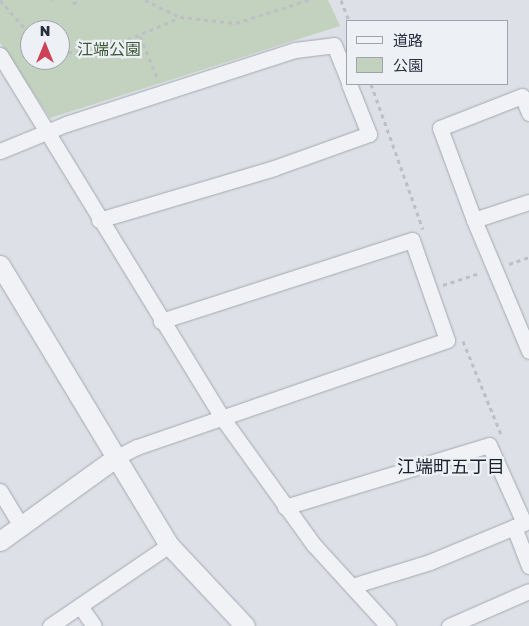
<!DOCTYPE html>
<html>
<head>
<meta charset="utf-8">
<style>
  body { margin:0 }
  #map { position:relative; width:529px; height:626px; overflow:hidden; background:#dde1e7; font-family:"Golos Text","Noto Sans JP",sans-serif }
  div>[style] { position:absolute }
  .green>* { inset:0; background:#c3d1bf }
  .path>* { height:3px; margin-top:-1.5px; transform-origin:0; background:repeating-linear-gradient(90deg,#bcbfc6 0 4px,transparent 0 8px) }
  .roads { filter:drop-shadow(0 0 1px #a3a8b1) drop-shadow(0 0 1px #a3a8b1) }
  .minor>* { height:15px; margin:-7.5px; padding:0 7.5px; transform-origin:7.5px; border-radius:7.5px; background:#f0f2f6 }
  .tertiary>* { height:19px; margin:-9.5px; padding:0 9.5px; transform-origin:9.5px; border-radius:9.5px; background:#f0f2f6 }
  span { translate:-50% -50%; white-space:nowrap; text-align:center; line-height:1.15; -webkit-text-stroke:4.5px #edf0f5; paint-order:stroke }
  .park-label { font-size:16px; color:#3b5934 }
  .neighbourhood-label { font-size:18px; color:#19202e }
  .legend { position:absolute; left:346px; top:20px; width:162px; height:65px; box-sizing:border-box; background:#edf0f5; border:1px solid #9ea3ac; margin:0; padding:6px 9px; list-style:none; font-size:15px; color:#272f3e }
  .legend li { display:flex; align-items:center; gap:10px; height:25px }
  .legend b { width:25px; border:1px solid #9ea3ac }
  .north { position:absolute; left:20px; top:20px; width:50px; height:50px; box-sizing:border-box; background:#edf0f5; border:1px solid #9ea3ac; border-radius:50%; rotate:0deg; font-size:14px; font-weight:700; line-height:20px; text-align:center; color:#272f3e }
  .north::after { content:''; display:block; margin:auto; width:18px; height:22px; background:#cd4256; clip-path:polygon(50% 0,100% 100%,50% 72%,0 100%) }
</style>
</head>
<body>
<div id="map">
  <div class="green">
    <i style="clip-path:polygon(evenodd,0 0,328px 0,340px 26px,50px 118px,0 43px,0 0,30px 30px,60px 30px,60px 60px,30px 60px,30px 30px)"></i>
  </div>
  <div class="path">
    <i style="left:0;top:0;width:45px;rotate:48.6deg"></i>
    <i style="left:52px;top:0;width:1px;rotate:45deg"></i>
    <i style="left:145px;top:0;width:39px;rotate:26deg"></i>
    <i style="left:180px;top:17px;width:56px;rotate:6.1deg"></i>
    <i style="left:236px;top:23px;width:76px;rotate:-17.7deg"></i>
    <i style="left:341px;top:0;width:22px;rotate:69deg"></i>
    <i style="left:73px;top:4px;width:6px;rotate:-39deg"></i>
    <i style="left:140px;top:36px;width:47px;rotate:67.3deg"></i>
    <i style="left:60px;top:52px;width:38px"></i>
    <i style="left:98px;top:52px;width:88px;rotate:-22.8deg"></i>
    <i style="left:371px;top:84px;width:154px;rotate:70.3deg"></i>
    <i style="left:509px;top:264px;width:21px;rotate:-19deg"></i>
    <i style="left:443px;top:285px;width:39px;rotate:-18deg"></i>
    <i style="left:463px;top:341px;width:100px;rotate:67.8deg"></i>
  </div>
  <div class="roads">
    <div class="minor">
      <i style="left:0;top:55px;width:427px;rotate:58.5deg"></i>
      <i style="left:223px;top:419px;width:155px;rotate:54.2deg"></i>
      <i style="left:314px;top:545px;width:110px;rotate:47.6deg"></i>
      <i style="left:529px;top:113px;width:18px;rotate:-112deg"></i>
      <i style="left:522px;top:96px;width:88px;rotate:158.7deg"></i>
      <i style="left:440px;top:128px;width:98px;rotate:69.7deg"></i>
      <i style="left:474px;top:220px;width:142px;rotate:67.2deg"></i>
      <i style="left:0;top:151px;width:71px;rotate:-22.2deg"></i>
      <i style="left:66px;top:124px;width:241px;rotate:-17.9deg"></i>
      <i style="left:295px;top:50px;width:39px;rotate:-7deg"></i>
      <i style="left:334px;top:45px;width:38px;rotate:68deg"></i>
      <i style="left:99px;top:220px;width:183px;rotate:-16.5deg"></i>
      <i style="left:274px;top:168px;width:101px;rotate:-19.7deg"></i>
      <i style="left:369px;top:134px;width:54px;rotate:-111.8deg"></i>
      <i style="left:474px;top:220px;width:58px;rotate:-18.1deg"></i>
      <i style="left:115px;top:458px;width:25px;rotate:-27deg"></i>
      <i style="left:137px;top:447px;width:328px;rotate:-19deg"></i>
      <i style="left:447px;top:340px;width:106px;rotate:-109.3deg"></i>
      <i style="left:412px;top:240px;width:264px;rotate:162.1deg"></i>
      <i style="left:0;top:491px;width:41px;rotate:59deg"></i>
      <i style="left:285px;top:507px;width:213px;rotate:-16.9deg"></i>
      <i style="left:489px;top:445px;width:85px;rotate:65.8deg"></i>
      <i style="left:524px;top:523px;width:102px;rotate:157.5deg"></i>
      <i style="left:430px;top:562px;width:82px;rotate:162.9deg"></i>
      <i style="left:514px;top:527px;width:42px;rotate:69deg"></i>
      <i style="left:80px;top:606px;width:24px;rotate:55deg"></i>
      <i style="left:50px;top:626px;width:144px;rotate:-34.2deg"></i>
      <i style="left:449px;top:626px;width:87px;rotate:-23.6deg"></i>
    </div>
    <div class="tertiary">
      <i style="left:0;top:265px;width:327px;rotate:58.9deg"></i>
      <i style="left:169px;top:545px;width:111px;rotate:46.8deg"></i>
      <i style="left:0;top:541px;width:142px;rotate:-35.8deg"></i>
    </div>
  </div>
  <div class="park-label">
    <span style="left:109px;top:49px">江端公園</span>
  </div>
  <div class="neighbourhood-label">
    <span style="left:451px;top:466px">江端町五丁目</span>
  </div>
  <ul class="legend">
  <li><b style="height:6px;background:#f0f2f6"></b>道路</li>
  <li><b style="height:14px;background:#c3d1bf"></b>公園</li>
  </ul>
  <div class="north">N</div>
</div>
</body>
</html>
